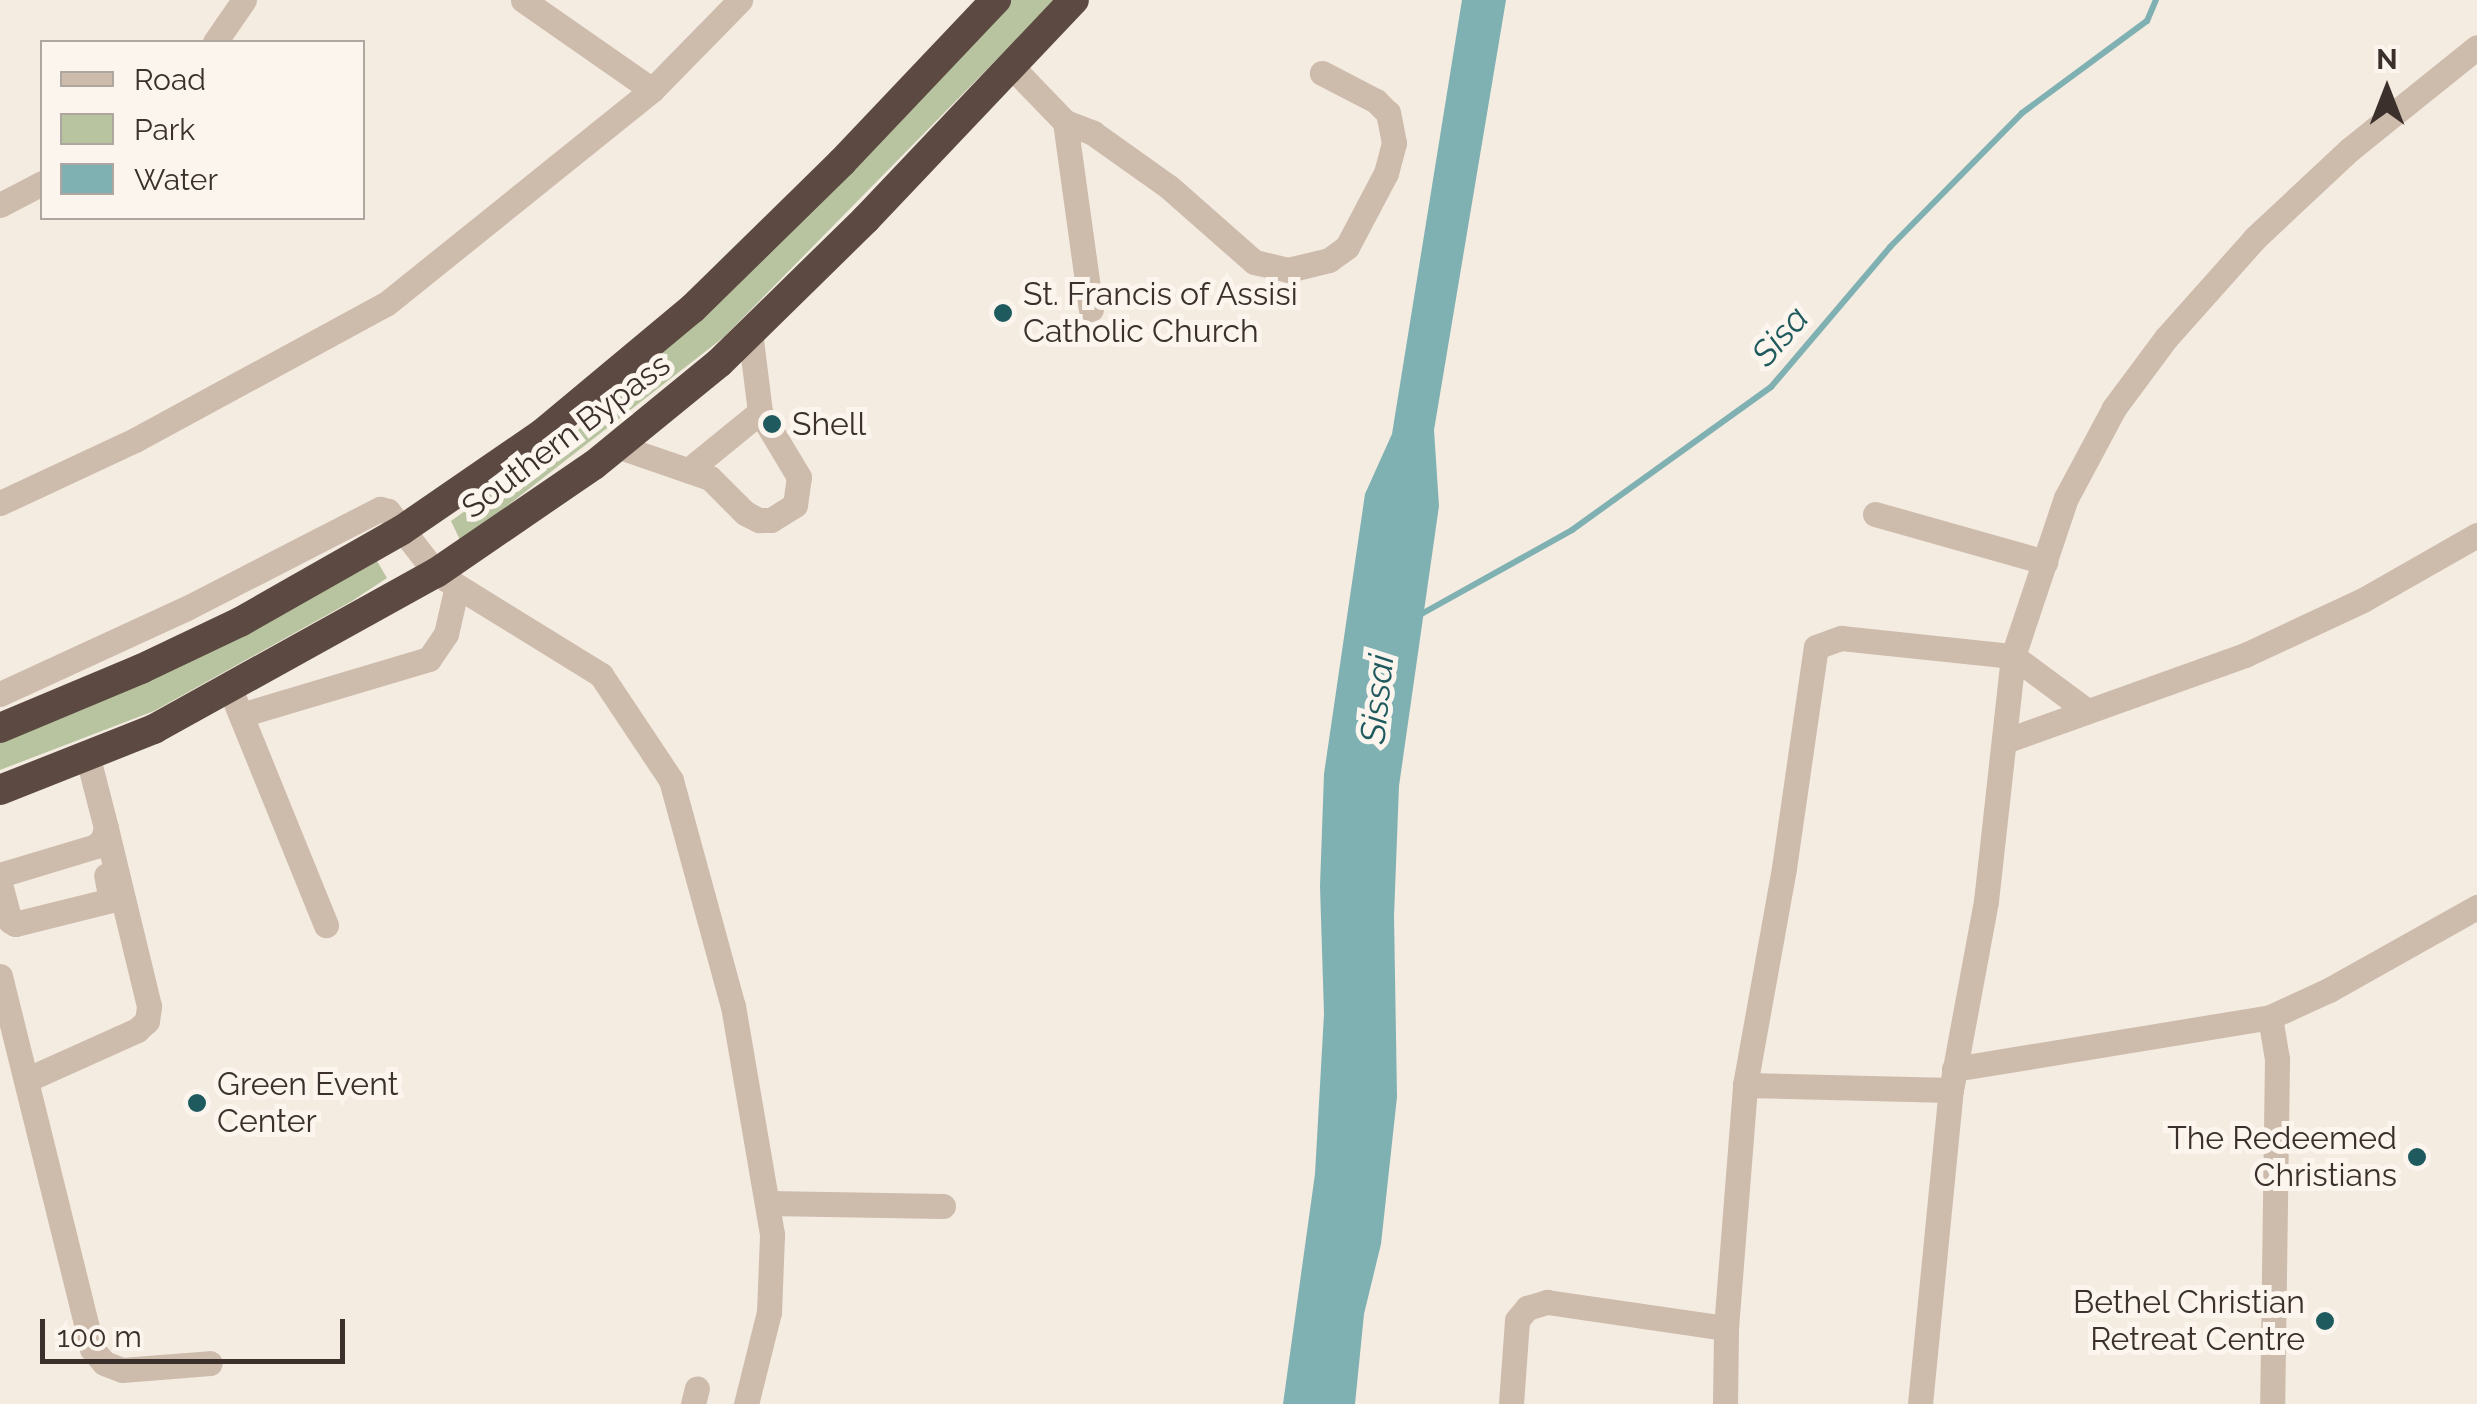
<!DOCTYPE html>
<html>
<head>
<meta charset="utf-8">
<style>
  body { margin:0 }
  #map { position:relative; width:2477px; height:1404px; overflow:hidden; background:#f4ebe1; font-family:Raleway,sans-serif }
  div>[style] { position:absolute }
  .green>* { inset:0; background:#b8c4a0 }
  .water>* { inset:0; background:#7fb0b2 }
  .stream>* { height:6px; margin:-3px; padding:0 3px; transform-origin:3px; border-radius:3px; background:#7fb0b2 }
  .minor>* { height:25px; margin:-12.5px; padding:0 12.5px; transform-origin:12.5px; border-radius:12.5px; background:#cdbbac }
  .highway>* { height:30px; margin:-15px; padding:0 15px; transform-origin:15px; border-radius:15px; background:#5c4a42 }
  .dots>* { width:28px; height:28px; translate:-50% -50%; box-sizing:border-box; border:5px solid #fbf5ee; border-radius:50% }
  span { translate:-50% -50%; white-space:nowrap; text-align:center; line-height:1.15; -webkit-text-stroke:10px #fbf5ee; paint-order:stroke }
  .poi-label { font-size:32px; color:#3b302b }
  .left { translate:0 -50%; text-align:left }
  .right { translate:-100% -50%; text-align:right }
  .street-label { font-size:32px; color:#3b302b }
  .water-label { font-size:35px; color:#1f5a5e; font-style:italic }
  .legend { position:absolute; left:40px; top:40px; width:325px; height:180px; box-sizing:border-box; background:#fbf5ee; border:2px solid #aea6a0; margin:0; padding:12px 18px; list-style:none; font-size:30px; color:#3b302b }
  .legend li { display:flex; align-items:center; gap:20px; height:50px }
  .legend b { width:50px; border:2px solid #aea6a0 }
  .north { position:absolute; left:2337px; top:40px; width:100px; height:100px; -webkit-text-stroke:8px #fbf5ee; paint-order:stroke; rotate:0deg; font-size:28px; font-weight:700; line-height:40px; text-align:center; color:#3b302b }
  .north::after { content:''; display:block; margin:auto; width:35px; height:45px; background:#3b302b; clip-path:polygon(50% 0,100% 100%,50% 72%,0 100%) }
  .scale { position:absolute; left:40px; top:1319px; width:305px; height:45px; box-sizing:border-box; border:5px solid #3b302b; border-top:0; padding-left:12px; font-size:30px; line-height:35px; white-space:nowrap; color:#3b302b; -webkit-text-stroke:8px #fbf5ee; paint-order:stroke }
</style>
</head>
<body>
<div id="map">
  <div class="green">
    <i style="clip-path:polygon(1005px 0,1055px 0,724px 337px,461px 542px,451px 521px,576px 432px)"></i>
    <i style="clip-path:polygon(374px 556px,387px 578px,352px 601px,154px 711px,0 770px,0 735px)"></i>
  </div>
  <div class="water">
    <i style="clip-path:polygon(1462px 0,1506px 0,1434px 430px,1439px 506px,1399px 786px,1394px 916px,1397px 1097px,1381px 1244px,1364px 1314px,1355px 1404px,1283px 1404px,1315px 1174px,1324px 1014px,1320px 886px,1324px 774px,1365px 494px,1392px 434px)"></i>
  </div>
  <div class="stream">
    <i style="left:1416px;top:617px;width:179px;rotate:-29.1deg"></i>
    <i style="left:1572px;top:530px;width:245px;rotate:-35.7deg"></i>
    <i style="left:1771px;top:387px;width:184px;rotate:-49.6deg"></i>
    <i style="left:1890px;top:247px;width:188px;rotate:-45.4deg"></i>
    <i style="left:2022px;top:113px;width:155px;rotate:-36.4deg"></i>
    <i style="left:2147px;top:21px;width:23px;rotate:-67deg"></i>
  </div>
  <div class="minor">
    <i style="left:523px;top:0;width:157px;rotate:34.9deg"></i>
    <i style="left:215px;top:42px;width:51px;rotate:-55.4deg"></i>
    <i style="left:1011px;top:66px;width:78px;rotate:46deg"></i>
    <i style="left:1065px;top:122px;width:30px;rotate:21deg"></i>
    <i style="left:1093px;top:133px;width:93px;rotate:35.4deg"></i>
    <i style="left:1169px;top:187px;width:113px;rotate:41.4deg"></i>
    <i style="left:1254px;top:262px;width:35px;rotate:13deg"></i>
    <i style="left:1288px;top:270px;width:42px;rotate:-13.7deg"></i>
    <i style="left:1329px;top:260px;width:22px;rotate:-36deg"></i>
    <i style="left:1347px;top:247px;width:84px;rotate:-62.2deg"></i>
    <i style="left:1386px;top:173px;width:31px;rotate:-75deg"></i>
    <i style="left:1394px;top:143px;width:31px;rotate:-101deg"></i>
    <i style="left:1388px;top:113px;width:17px;rotate:-135deg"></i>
    <i style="left:1376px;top:101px;width:61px;rotate:-152.6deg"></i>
    <i style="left:1065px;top:122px;width:189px;rotate:82.1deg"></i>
    <i style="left:0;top:205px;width:47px;rotate:-27.6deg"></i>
    <i style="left:617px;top:446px;width:98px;rotate:19deg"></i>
    <i style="left:710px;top:478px;width:49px;rotate:45deg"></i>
    <i style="left:745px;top:513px;width:16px;rotate:27deg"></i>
    <i style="left:759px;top:520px;width:12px"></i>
    <i style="left:771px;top:520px;width:28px;rotate:-32deg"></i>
    <i style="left:795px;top:505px;width:28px;rotate:-82deg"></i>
    <i style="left:799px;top:477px;width:76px;rotate:-121deg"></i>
    <i style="left:760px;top:412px;width:81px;rotate:-97.1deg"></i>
    <i style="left:690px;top:469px;width:90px;rotate:-39.2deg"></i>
    <i style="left:0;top:503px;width:149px;rotate:-25deg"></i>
    <i style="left:135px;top:440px;width:285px;rotate:-28.5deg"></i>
    <i style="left:386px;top:304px;width:341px;rotate:-38.8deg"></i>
    <i style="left:652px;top:90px;width:126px;rotate:-45.6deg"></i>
    <i style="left:1875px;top:514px;width:177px;rotate:15.8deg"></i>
    <i style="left:0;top:694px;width:206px;rotate:-24.7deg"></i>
    <i style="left:187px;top:608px;width:217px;rotate:-27.2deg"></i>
    <i style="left:380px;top:509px;width:8px;rotate:14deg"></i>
    <i style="left:388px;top:511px;width:78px;rotate:52.3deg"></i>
    <i style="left:436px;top:573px;width:194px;rotate:31.7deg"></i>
    <i style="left:601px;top:675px;width:126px;rotate:56.3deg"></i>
    <i style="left:671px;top:780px;width:234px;rotate:74.7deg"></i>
    <i style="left:733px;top:1006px;width:232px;rotate:80.3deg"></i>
    <i style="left:772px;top:1235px;width:77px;rotate:92.2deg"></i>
    <i style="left:769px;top:1312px;width:95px;rotate:104deg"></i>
    <i style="left:235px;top:701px;width:242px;rotate:67.9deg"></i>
    <i style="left:241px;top:715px;width:196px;rotate:-16.6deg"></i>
    <i style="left:429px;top:659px;width:30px;rotate:-56deg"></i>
    <i style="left:446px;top:634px;width:49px;rotate:-77.1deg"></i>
    <i style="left:2005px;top:741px;width:255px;rotate:-19.7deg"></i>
    <i style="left:2245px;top:655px;width:130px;rotate:-25deg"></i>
    <i style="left:2363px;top:600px;width:131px;rotate:-29.7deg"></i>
    <i style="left:0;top:875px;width:100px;rotate:-16.8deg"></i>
    <i style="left:96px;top:846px;width:10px;rotate:-45deg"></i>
    <i style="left:103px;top:839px;width:11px;rotate:-75deg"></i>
    <i style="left:106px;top:828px;width:72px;rotate:-104.4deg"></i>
    <i style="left:0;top:884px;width:38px;rotate:75deg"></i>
    <i style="left:10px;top:921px;width:6px;rotate:31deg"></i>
    <i style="left:15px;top:924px;width:99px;rotate:-14deg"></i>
    <i style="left:111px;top:900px;width:25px;rotate:-101deg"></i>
    <i style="left:0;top:976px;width:384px;rotate:76.1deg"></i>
    <i style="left:92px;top:1349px;width:18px;rotate:49deg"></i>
    <i style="left:104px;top:1363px;width:19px;rotate:21deg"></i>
    <i style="left:122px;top:1370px;width:88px;rotate:-4.5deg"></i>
    <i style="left:2270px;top:1017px;width:43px;rotate:80.5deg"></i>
    <i style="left:2277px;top:1059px;width:345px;rotate:90.8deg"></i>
    <i style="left:1954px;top:1069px;width:320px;rotate:-9.3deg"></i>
    <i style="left:2270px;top:1017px;width:65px;rotate:-24.6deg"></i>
    <i style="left:2329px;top:990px;width:170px;rotate:-29.3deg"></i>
    <i style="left:26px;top:1080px;width:122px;rotate:-24.2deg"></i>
    <i style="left:137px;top:1030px;width:13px;rotate:-42deg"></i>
    <i style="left:147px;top:1021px;width:15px;rotate:-82deg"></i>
    <i style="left:149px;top:1006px;width:183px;rotate:-103.6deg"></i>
    <i style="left:1745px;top:1085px;width:206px;rotate:1.4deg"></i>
    <i style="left:768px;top:1203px;width:175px;rotate:1deg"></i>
    <i style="left:693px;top:1404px;width:16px;rotate:-76deg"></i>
    <i style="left:1511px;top:1404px;width:84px;rotate:-85.9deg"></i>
    <i style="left:1517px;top:1320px;width:16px;rotate:-50deg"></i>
    <i style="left:1527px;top:1308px;width:21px;rotate:-17deg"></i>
    <i style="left:1547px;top:1302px;width:181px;rotate:8.3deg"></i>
    <i style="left:1725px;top:1404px;width:76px;rotate:-89.2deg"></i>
    <i style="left:1726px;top:1328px;width:244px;rotate:-85.5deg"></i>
    <i style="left:1745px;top:1085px;width:220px;rotate:-79.8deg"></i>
    <i style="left:1784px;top:868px;width:223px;rotate:-81.8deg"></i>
    <i style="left:1816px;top:647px;width:27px;rotate:-20deg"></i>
    <i style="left:1841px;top:638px;width:173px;rotate:6deg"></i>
    <i style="left:2013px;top:656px;width:92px;rotate:36.6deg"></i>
    <i style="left:1920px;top:1404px;width:316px;rotate:-84.4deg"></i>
    <i style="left:1951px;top:1090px;width:192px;rotate:-79.5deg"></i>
    <i style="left:1986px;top:901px;width:246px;rotate:-83.7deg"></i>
    <i style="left:2013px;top:656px;width:167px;rotate:-71.5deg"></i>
    <i style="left:2066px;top:498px;width:102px;rotate:-61.9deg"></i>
    <i style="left:2114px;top:408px;width:87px;rotate:-53.4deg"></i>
    <i style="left:2166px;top:338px;width:134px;rotate:-48.3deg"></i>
    <i style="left:2255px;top:238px;width:129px;rotate:-43.1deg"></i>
    <i style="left:2349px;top:150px;width:164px;rotate:-38.8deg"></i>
  </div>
  <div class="highway">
    <i style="left:0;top:728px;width:153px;rotate:-22.7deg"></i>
    <i style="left:141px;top:669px;width:110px;rotate:-25.4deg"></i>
    <i style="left:240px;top:622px;width:186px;rotate:-29.6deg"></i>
    <i style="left:402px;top:530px;width:171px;rotate:-34.5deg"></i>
    <i style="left:543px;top:433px;width:194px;rotate:-39.8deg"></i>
    <i style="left:692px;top:309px;width:210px;rotate:-44.4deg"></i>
    <i style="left:842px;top:162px;width:224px;rotate:-46.5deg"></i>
    <i style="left:0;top:790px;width:166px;rotate:-21.6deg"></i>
    <i style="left:154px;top:729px;width:322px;rotate:-29deg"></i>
    <i style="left:436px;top:573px;width:191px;rotate:-34.4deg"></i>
    <i style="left:594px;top:465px;width:161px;rotate:-39.2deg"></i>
    <i style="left:719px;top:363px;width:206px;rotate:-44.4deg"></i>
    <i style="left:866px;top:219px;width:302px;rotate:-46.5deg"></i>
  </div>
  <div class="dots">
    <i style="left:1003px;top:313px;background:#1f5a5e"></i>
    <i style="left:772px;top:424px;background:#1f5a5e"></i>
    <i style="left:197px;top:1103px;background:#1f5a5e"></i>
    <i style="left:2417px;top:1157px;background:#1f5a5e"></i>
    <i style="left:2325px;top:1321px;background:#1f5a5e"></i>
  </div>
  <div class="poi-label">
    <span class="left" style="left:1023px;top:313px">St. Francis of Assisi<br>Catholic Church</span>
    <span class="left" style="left:792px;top:424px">Shell</span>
    <span class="left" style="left:217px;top:1103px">Green Event<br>Center</span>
    <span class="right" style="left:2397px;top:1157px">The Redeemed<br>Christians</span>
    <span class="right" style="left:2305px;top:1321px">Bethel Christian<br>Retreat Centre</span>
  </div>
  <div class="street-label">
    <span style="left:566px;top:436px;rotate:-37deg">Southern Bypass</span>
  </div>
  <div class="water-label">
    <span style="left:1780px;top:336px;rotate:-49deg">Sisa</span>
    <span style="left:1377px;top:699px;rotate:-84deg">Sissai</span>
  </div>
  <ul class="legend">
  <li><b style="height:12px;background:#cdbbac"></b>Road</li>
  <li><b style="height:28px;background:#b8c4a0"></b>Park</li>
  <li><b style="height:28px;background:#7fb0b2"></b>Water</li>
  </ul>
  <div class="north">N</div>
  <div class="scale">100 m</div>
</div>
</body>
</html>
